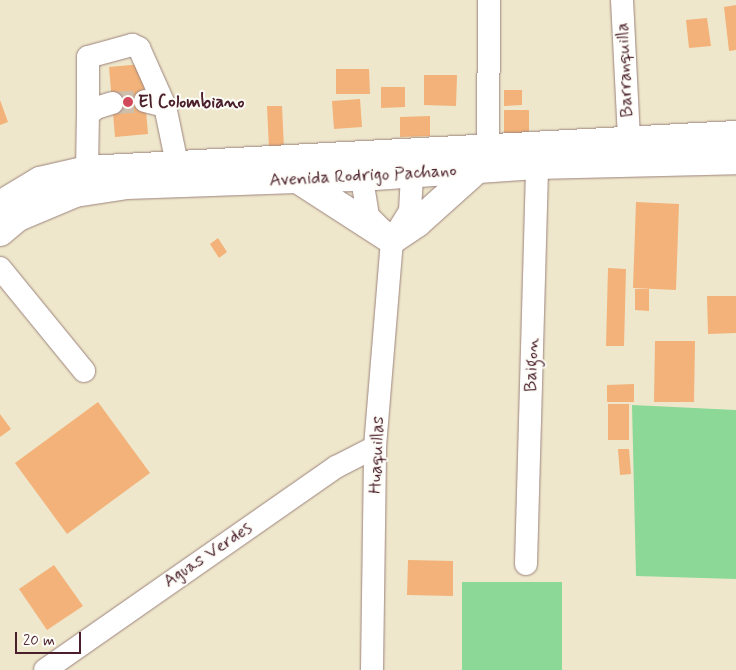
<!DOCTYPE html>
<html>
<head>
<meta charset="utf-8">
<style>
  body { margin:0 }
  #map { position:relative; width:736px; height:670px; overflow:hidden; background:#efe7cc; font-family:Mynerve,sans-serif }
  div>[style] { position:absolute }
  .green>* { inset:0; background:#8cd997 }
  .building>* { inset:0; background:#f2b279 }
  .minor-tunnel>* { height:22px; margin-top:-11px; transform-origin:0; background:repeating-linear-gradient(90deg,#cebfac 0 22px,transparent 0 33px) }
  .roads { filter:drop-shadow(0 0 1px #9c837c) drop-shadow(0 0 1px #9c837c) }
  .minor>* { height:22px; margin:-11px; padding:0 11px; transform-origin:11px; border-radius:11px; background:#fff }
  .major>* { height:28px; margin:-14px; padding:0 14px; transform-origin:14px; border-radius:14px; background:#fff }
  .dots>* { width:14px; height:14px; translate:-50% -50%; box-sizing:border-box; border:2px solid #fdfcf7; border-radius:50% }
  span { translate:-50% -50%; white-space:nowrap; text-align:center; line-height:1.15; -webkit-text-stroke:4px #fdfcf7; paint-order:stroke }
  .street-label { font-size:18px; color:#4a1f2b }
  .poi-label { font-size:18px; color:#4a1f2b; font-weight:700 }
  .left { translate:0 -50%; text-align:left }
  .scale { position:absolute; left:15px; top:632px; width:66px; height:22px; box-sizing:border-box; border:2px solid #4a1f2b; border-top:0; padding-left:6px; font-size:15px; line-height:18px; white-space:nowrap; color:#4a1f2b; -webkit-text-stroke:4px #fdfcf7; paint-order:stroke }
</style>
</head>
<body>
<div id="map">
  <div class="green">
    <i style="clip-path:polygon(632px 405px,736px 410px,736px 579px,636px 576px)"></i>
    <i style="clip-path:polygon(462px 582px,562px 582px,562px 670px,462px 670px)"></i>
  </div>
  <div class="building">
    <i style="clip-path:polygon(736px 5px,736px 50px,729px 51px,724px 7px)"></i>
    <i style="clip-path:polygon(707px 18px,711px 46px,689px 48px,686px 20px)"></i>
    <i style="clip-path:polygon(142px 64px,148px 134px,115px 137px,109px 67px)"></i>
    <i style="clip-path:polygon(336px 69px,369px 69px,370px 94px,336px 94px)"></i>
    <i style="clip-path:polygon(424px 75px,457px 75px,456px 106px,424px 105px)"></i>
    <i style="clip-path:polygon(381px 87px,405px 87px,405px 107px,381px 108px)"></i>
    <i style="clip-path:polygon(504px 90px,522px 90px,522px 105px,504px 106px)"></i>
    <i style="clip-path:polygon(360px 99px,362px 127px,334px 129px,332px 101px)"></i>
    <i style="clip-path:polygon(0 100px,8px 122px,0 125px)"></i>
    <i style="clip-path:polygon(267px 106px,282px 106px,284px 148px,269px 149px)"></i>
    <i style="clip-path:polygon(504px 110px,529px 110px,529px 133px,504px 134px)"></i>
    <i style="clip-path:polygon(430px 116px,430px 136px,400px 137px,400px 117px)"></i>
    <i style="clip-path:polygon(636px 202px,679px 204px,676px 290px,633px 288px)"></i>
    <i style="clip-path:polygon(218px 238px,227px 252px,219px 258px,210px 244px)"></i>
    <i style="clip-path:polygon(608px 268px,626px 269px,624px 346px,606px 346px)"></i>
    <i style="clip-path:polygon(635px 289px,649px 289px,649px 311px,635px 310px)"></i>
    <i style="clip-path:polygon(707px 296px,736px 296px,736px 333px,708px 334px)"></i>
    <i style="clip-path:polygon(655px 341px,695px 341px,694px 402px,654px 402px)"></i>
    <i style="clip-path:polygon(634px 384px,634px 402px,607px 402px,607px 385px)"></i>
    <i style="clip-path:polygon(98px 402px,150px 473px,67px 534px,15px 463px)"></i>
    <i style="clip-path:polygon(608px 404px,629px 404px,629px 440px,608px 440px)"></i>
    <i style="clip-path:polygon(0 414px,11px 429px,0 437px)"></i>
    <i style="clip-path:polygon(618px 449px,629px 449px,631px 474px,620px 475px)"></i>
    <i style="clip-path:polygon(408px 560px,453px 561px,453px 596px,407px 595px)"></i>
    <i style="clip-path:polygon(54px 565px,83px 606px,47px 630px,19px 589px)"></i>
  </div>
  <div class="minor-tunnel">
    <i style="left:112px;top:103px;width:33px;rotate:-3deg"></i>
  </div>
  <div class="roads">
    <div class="minor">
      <i style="left:622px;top:0;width:140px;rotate:87.1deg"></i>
      <i style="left:145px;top:101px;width:21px;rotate:14deg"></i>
      <i style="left:165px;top:106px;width:59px;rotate:78.3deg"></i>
      <i style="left:88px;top:115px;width:58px;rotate:-90deg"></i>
      <i style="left:88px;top:57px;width:46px;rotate:-15.3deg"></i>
      <i style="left:132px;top:45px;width:8px;rotate:23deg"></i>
      <i style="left:139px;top:48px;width:64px;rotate:65.9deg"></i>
      <i style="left:488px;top:147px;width:147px;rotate:-89.6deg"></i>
      <i style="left:359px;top:160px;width:57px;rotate:80.9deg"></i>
      <i style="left:368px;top:216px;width:34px;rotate:45deg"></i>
      <i style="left:392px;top:240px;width:34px;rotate:-58deg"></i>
      <i style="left:410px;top:211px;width:53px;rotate:-86.8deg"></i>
      <i style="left:87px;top:170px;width:55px;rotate:-89deg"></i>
      <i style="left:88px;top:115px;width:11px;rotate:-41deg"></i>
      <i style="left:96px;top:108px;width:17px;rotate:-17deg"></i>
      <i style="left:0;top:268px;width:133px;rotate:50.8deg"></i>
      <i style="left:526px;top:564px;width:399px;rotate:-88.4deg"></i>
      <i style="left:45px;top:670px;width:355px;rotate:-34.9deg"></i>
      <i style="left:336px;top:467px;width:44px;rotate:-27.1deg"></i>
      <i style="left:372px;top:670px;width:223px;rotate:-89.2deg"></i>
      <i style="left:375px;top:447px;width:208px;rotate:-85.3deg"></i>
    </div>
    <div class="major">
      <i style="left:299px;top:180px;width:111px;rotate:32.8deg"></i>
      <i style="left:392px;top:240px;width:30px;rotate:-34deg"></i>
      <i style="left:417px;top:223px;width:79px;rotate:-41.9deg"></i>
      <i style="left:0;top:205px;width:47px;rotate:-31deg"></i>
      <i style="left:40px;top:181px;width:48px;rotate:-13.2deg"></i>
      <i style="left:87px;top:170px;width:650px;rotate:-3.09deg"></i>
      <i style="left:0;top:232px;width:23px;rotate:-40deg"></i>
      <i style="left:18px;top:217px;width:62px;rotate:-22.8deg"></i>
      <i style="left:75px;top:193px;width:53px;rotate:-8.7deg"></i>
      <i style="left:127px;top:185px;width:233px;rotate:-2deg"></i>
      <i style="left:360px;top:177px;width:177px;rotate:-3.9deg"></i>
      <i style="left:537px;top:165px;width:199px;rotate:-1.4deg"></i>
    </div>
  </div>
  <div class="dots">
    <i style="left:128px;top:102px;background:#d1495b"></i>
  </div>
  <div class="street-label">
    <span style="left:625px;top:70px;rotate:-93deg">Barranquilla</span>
    <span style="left:363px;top:176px;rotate:-3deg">Avenida Rodrigo Pachano</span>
    <span style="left:532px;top:365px;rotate:-88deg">Baigon</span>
    <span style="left:377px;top:455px;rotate:-88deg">Huaquillas</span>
    <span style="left:208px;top:555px;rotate:-34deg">Aguas Verdes</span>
  </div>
  <div class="poi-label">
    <span class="left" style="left:138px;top:102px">El Colombiano</span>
  </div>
  <div class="scale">20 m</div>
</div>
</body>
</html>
